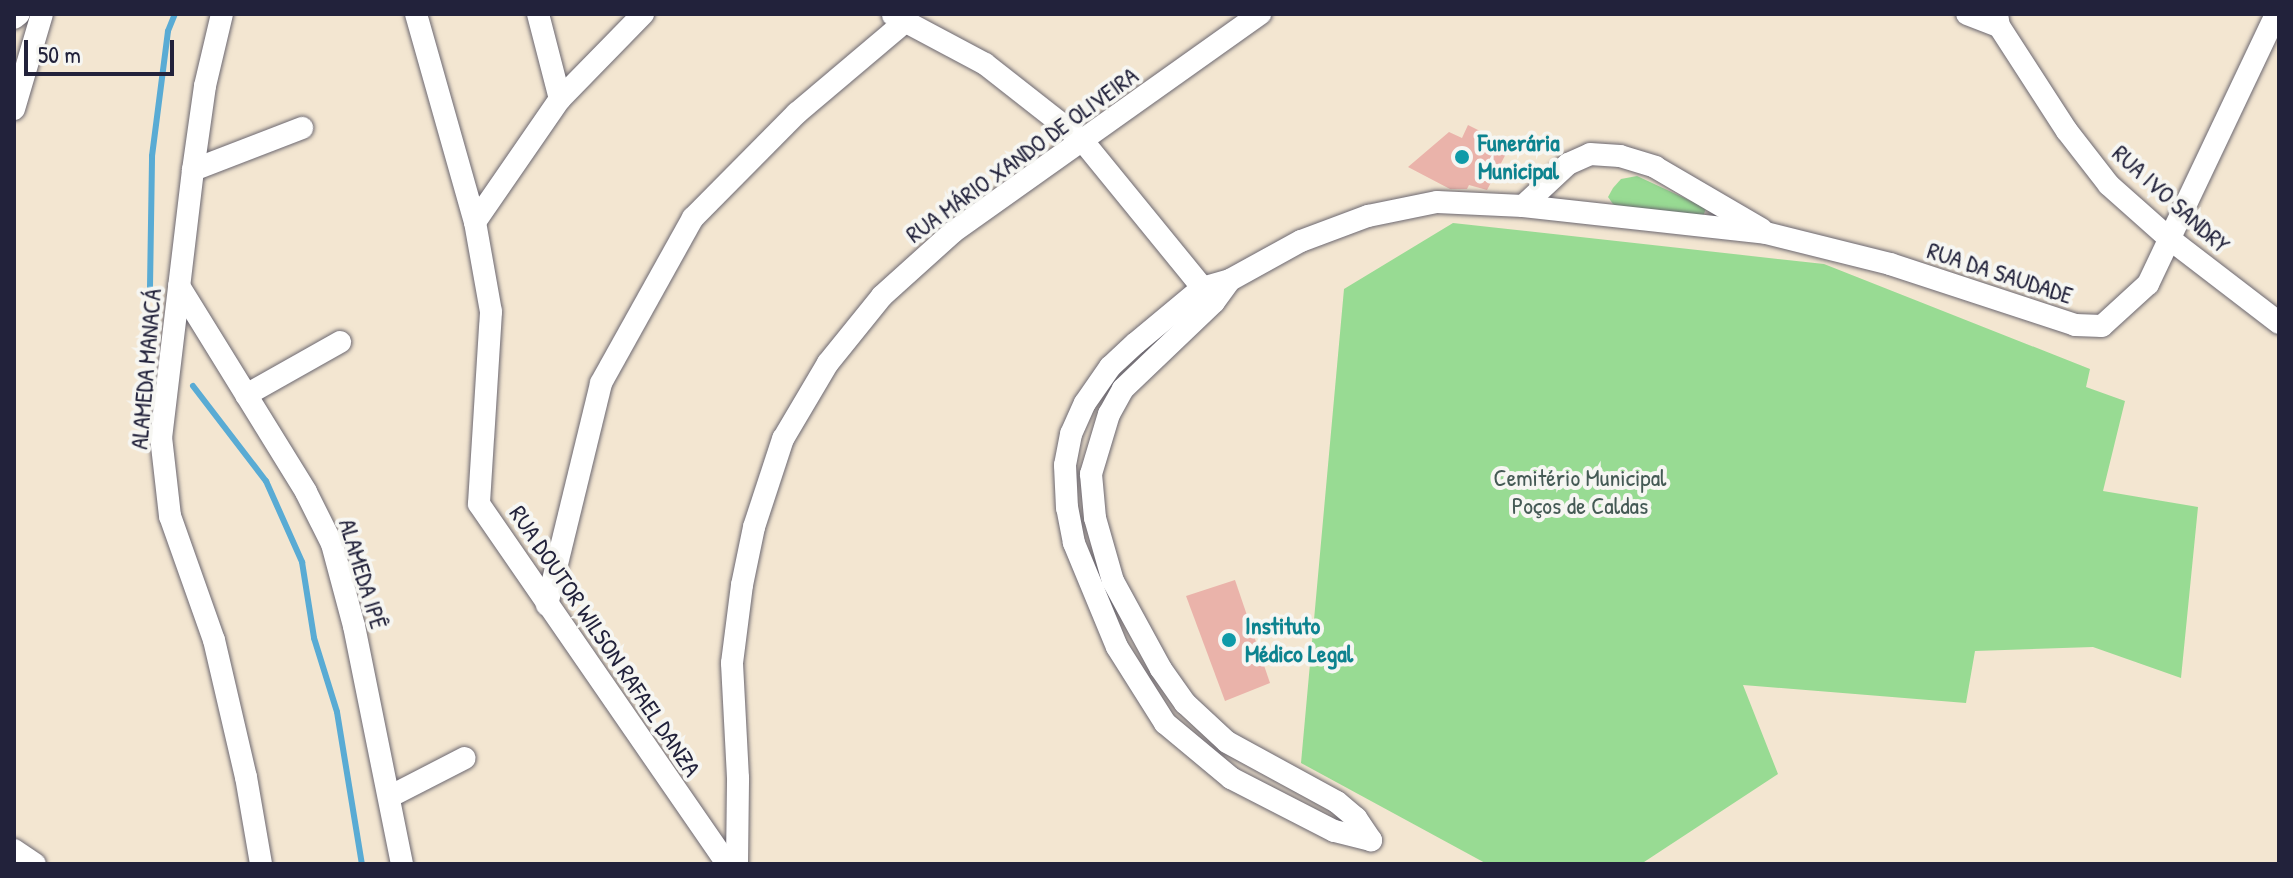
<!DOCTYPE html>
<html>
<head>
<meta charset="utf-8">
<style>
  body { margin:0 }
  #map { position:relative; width:2293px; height:878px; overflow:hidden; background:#f3e6d1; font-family:"Patrick Hand",sans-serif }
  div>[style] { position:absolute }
  .green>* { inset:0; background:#98db93 }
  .stream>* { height:6px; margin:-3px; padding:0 3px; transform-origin:3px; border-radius:3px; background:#59abd4 }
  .building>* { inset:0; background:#eab3aa }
  .roads { filter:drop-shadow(0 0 2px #6b6770) drop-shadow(0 0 2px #6b6770) }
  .street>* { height:22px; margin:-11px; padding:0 11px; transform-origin:11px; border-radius:11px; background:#fff }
  .dots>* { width:22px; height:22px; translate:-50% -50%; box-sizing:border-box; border:4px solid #f6f6f2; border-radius:50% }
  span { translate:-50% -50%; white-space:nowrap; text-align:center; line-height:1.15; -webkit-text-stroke:8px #f6f6f2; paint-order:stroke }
  .culture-label { font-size:24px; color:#0d838f; font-weight:700 }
  .left { translate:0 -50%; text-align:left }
  .street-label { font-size:24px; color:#22223b }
  .park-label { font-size:24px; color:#455a55 }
  .frame { position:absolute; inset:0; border:16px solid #22223b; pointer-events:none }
  .scale { position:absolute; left:24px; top:40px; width:150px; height:36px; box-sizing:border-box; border:4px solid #22223b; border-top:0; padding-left:10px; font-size:24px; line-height:28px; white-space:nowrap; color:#22223b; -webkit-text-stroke:6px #f6f6f2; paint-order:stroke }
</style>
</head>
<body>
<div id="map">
  <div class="green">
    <i style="clip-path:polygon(1637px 176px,1706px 208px,1702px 220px,1624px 210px,1613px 204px,1608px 197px,1613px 188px,1621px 179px)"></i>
    <i style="clip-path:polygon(1453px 223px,1824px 264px,2090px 369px,2086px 387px,2125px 401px,2103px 491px,2198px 507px,2181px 678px,2093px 647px,1975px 651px,1966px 703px,1743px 685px,1778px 774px,1641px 864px,1487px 864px,1301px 763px,1344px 289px)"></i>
  </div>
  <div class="stream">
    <i style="left:150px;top:287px;width:131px;rotate:-89.1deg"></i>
    <i style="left:152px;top:156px;width:126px;rotate:-82.7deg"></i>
    <i style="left:168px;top:31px;width:18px;rotate:-68deg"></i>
    <i style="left:193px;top:386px;width:120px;rotate:52.5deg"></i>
    <i style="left:266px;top:481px;width:89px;rotate:66deg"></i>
    <i style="left:302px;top:562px;width:77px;rotate:81deg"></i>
    <i style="left:314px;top:638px;width:77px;rotate:72.7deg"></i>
    <i style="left:337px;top:712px;width:154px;rotate:80.7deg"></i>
  </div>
  <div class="building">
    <i style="clip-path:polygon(1468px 125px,1510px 146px,1487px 190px,1469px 185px,1467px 189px,1450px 189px,1408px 167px,1449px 132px,1462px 138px)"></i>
    <i style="clip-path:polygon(1235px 580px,1270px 683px,1225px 701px,1186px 596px)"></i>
  </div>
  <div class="roads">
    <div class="street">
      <i style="left:222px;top:14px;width:74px;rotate:103.3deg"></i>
      <i style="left:205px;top:86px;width:85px;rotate:98.1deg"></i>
      <i style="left:193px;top:170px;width:269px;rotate:96.8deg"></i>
      <i style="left:161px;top:437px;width:80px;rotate:83.5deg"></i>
      <i style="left:170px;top:516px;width:132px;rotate:70.5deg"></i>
      <i style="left:214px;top:640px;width:141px;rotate:76.9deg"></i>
      <i style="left:246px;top:777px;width:88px;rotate:80.2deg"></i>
      <i style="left:416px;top:14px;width:216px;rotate:74.2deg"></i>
      <i style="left:475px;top:222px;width:91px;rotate:79.9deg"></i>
      <i style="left:491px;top:312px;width:192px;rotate:93.6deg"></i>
      <i style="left:479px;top:504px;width:437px;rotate:55.4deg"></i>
      <i style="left:538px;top:14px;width:88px;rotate:75.5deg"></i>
      <i style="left:1967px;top:14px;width:34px;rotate:21deg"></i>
      <i style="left:1997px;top:14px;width:12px;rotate:81deg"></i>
      <i style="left:1999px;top:26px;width:125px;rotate:57.1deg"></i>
      <i style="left:2067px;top:131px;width:68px;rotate:52.1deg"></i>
      <i style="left:2109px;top:185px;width:83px;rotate:41.6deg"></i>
      <i style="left:2171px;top:240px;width:136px;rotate:37.5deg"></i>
      <i style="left:893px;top:15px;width:104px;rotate:28deg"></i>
      <i style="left:985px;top:64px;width:123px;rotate:38.1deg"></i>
      <i style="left:1082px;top:140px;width:203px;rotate:50.8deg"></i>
      <i style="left:14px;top:18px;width:6px;rotate:-39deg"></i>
      <i style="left:14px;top:109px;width:99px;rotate:-73.6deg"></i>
      <i style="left:193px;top:170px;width:117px;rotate:-21.1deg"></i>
      <i style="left:1523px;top:206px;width:62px;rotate:-43deg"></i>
      <i style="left:1568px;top:164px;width:24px;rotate:-24deg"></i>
      <i style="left:1590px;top:154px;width:30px;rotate:4deg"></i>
      <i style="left:1620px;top:156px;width:37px;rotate:17deg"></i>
      <i style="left:1655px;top:167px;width:123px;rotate:30.3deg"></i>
      <i style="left:475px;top:222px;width:150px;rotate:-55.4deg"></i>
      <i style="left:560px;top:99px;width:119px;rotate:-45.7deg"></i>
      <i style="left:1230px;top:280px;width:27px;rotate:126deg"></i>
      <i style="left:1214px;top:302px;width:126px;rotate:136.3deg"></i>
      <i style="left:1123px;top:389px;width:29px;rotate:119deg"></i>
      <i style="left:1109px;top:414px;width:63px;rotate:106.7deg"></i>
      <i style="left:1091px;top:474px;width:44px;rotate:84.8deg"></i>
      <i style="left:1095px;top:518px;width:66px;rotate:74.1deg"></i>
      <i style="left:1113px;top:581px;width:100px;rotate:61.4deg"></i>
      <i style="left:1161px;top:669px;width:42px;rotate:54.8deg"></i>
      <i style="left:1185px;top:703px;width:57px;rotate:42.9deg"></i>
      <i style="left:1227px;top:742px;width:125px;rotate:28.6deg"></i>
      <i style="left:1337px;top:802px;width:25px;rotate:40deg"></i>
      <i style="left:1356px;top:818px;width:27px;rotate:56deg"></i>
      <i style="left:179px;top:286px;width:242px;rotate:58.3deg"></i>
      <i style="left:306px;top:492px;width:58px;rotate:63.4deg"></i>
      <i style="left:332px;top:544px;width:85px;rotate:75deg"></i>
      <i style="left:354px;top:626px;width:243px;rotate:78.6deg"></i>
      <i style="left:246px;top:395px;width:108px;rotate:-29.4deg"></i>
      <i style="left:547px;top:605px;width:228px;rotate:-76.3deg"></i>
      <i style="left:601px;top:383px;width:189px;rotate:-60.9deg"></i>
      <i style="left:693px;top:218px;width:148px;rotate:-45.3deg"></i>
      <i style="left:797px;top:113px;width:143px;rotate:-40.2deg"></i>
      <i style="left:389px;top:797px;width:85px;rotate:-27.2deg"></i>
      <i style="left:1371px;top:840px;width:38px;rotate:-166deg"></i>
      <i style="left:1334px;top:831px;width:116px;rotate:-152.8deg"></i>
      <i style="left:1231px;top:778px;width:86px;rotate:-140.2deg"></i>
      <i style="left:1165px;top:723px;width:90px;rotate:-122.3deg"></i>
      <i style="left:1117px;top:647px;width:113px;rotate:-112.5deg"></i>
      <i style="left:1074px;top:543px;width:36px;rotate:-101deg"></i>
      <i style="left:1067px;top:508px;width:43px;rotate:-92.7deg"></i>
      <i style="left:1065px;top:465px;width:32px;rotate:-79deg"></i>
      <i style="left:1071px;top:434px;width:34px;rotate:-66deg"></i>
      <i style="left:1085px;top:403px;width:44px;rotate:-55.2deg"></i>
      <i style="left:1110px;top:367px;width:35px;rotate:-43deg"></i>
      <i style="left:1136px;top:343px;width:86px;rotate:-39.8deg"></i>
      <i style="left:1202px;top:288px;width:29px;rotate:-16deg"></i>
      <i style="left:1230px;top:280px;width:81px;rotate:-28.8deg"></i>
      <i style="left:1301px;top:241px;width:72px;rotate:-20.5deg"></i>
      <i style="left:1368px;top:216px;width:70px;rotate:-11.5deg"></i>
      <i style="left:1437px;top:202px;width:86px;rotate:2.7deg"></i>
      <i style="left:1523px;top:206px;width:244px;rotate:6.3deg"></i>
      <i style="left:1766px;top:233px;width:128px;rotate:14deg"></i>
      <i style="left:1890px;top:264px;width:195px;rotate:18.2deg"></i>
      <i style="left:2075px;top:325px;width:27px;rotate:2deg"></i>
      <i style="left:2102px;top:326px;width:62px;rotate:-42.4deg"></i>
      <i style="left:2148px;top:284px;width:299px;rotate:-64.6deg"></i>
      <i style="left:14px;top:850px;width:25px;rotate:34deg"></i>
      <i style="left:737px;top:864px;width:86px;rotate:-89.3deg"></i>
      <i style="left:738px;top:778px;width:115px;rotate:-93deg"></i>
      <i style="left:732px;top:663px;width:79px;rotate:-82.7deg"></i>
      <i style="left:742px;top:585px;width:59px;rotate:-78.3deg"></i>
      <i style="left:754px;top:527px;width:93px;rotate:-71.8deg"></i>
      <i style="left:783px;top:439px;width:88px;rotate:-59.4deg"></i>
      <i style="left:828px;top:363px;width:86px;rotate:-51.1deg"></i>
      <i style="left:882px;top:296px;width:96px;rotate:-42deg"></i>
      <i style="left:953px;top:232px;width:377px;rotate:-35.4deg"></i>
    </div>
  </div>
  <div class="dots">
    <i style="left:1462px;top:157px;background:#0f9aa8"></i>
    <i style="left:1229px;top:640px;background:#0f9aa8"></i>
  </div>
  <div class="culture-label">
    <span class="left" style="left:1478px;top:157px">Funerária<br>Municipal</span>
    <span class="left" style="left:1245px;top:640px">Instituto<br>Médico Legal</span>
  </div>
  <div class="street-label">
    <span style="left:1022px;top:155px;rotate:-36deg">RUA MÁRIO XANDO DE OLIVEIRA</span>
    <span style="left:2171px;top:199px;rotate:42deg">RUA IVO SANDRY</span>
    <span style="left:2000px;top:273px;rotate:18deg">RUA DA SAUDADE</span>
    <span style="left:146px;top:369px;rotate:-85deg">ALAMEDA MANACÁ</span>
    <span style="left:363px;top:574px;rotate:73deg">ALAMEDA IPÊ</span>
    <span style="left:605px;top:641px;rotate:56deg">RUA DOUTOR WILSON RAFAEL DANZA</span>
  </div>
  <div class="park-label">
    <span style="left:1580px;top:492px">Cemitério Municipal<br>Poços de Caldas</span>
  </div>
  <div class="frame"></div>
  <div class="scale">50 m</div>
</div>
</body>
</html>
